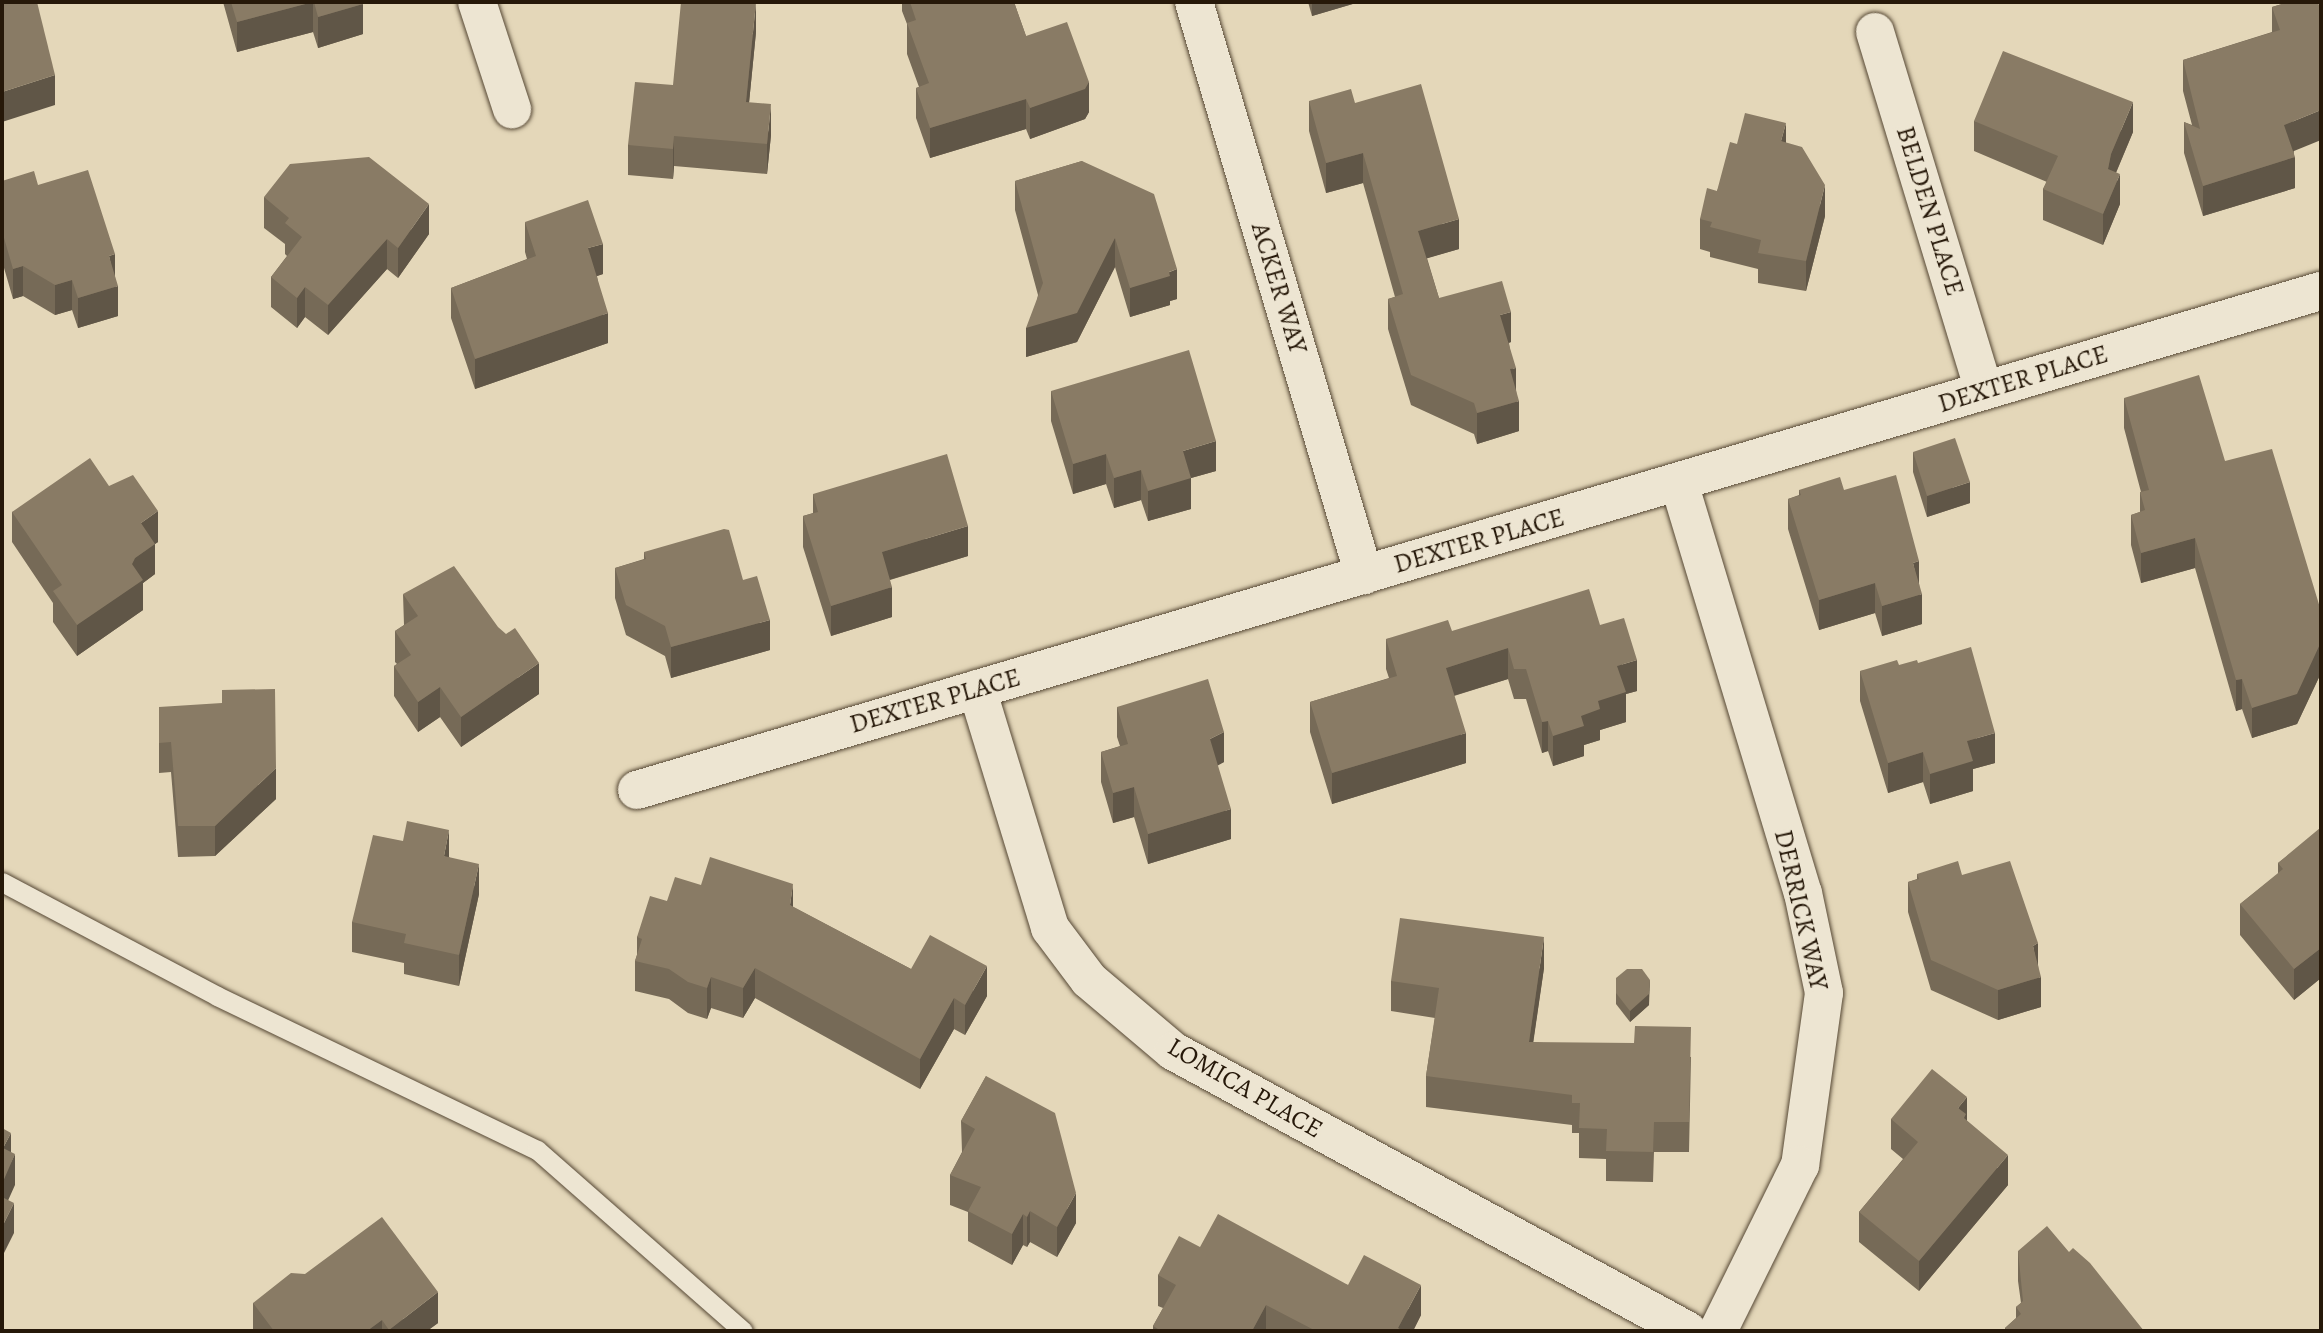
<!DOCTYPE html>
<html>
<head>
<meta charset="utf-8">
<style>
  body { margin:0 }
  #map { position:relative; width:2323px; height:1333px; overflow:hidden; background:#e4d7b9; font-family:Alegreya,serif }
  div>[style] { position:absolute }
  .roads { filter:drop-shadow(0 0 2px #564835) drop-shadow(0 0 2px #564835) }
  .service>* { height:19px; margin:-9.5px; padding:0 9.5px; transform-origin:9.5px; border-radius:9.5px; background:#ede5d2 }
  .minor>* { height:38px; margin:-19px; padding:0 19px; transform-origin:19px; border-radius:19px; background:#ede5d2 }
  .wall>* { inset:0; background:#766a57 }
  .shaded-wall>* { inset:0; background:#605647 }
  .building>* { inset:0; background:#897b65 }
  span { translate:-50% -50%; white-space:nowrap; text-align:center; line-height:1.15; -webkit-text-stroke:6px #ede5d2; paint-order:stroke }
  .street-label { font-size:26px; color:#261809 }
  .frame { position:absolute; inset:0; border:4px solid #261809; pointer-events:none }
</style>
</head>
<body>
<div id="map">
  <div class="roads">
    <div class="service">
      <i style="left:2px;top:882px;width:243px;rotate:27.9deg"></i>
      <i style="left:217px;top:996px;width:355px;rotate:25.7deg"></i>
      <i style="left:537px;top:1150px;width:274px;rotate:41.3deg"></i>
    </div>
    <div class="minor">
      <i style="left:477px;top:2px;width:113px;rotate:71.9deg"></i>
      <i style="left:1194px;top:2px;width:598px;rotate:73.48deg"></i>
      <i style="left:1875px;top:32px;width:374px;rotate:73.1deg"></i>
      <i style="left:1679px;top:483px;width:428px;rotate:73.2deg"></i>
      <i style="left:1803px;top:893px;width:102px;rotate:78.1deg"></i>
      <i style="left:1824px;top:993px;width:174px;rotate:97.9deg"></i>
      <i style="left:1800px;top:1165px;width:185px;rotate:116.3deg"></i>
      <i style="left:977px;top:689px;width:250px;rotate:73deg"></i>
      <i style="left:1050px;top:928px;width:65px;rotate:53.1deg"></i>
      <i style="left:1089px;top:980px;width:110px;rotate:40.2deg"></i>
      <i style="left:1173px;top:1051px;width:586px;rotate:28.53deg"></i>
      <i style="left:637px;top:790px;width:1756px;rotate:-16.51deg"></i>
    </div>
  </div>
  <div class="wall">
    <i style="clip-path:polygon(223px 2px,362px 2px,363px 34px,318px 48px,313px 32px,237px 52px)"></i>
    <i style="clip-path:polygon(902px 2px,1014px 2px,1026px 36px,1089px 112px,1085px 119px,1030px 139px,1026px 129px,930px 158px,916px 118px,916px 88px,919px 87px,907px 54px,907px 24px,902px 11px)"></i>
    <i style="clip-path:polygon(1308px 2px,1356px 2px,1356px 3px,1312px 16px)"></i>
    <i style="clip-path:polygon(2289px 2px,2295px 188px,2203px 216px,2184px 153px,2184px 122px,2192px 125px,2183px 91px,2183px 60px,2272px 32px,2272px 7px)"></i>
    <i style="clip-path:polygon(756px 32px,749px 103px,771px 135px,767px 174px,674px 166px,673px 179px,628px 175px,628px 145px,673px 85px)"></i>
    <i style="clip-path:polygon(1309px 101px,1355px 103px,1459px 249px,1427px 258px,1439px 298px,1511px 342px,1509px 343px,1516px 389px,1519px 431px,1477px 444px,1474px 434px,1411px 405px,1388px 329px,1388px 299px,1395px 297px,1363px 183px,1326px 193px,1309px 131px)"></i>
    <i style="clip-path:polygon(1974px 121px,2133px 132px,2116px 173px,2120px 204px,2103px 245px,2043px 220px,2043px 189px,2047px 182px,1974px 151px)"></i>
    <i style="clip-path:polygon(1786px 143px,1825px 216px,1806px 291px,1758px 283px,1758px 269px,1710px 257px,1710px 252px,1700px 249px,1700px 219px,1717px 191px,1737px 144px)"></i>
    <i style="clip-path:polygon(1082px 161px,1177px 299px,1170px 301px,1170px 305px,1130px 317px,1115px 267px,1077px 342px,1026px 357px,1038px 295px,1015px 210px,1015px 181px)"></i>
    <i style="clip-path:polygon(2px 181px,38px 185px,115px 277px,118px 316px,78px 328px,72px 310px,55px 315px,23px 296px,13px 299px,2px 261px)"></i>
    <i style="clip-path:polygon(264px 197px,429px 234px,398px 278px,387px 269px,328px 335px,305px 317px,297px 328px,271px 307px,271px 277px,287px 256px,285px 254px,285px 244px,264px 228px)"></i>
    <i style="clip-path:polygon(525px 222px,603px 274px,597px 276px,608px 343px,475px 389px,451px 318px,451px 288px,527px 259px,525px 252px)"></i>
    <i style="clip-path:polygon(1051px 391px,1216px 471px,1191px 478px,1191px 509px,1148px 521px,1141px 500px,1114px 508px,1106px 484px,1073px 494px,1051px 421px)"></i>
    <i style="clip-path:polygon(2124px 398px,2225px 461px,2321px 611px,2321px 673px,2297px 724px,2252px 738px,2242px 709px,2236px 711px,2195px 568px,2141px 583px,2131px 545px,2131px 515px,2140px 512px,2140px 492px,2141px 492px,2124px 428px)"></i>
    <i style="clip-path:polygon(1913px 452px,1970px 503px,1927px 517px,1913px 472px)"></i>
    <i style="clip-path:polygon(109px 486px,158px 542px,155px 544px,155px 574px,143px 583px,143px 610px,77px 656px,53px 622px,53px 603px,12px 542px,12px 512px)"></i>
    <i style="clip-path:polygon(1799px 490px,1844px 490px,1919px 583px,1922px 624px,1882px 636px,1875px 613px,1819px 630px,1788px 529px,1788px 499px,1799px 495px)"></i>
    <i style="clip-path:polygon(813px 494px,968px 556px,890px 580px,892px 617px,831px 636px,803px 547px,803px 516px,813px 513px)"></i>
    <i style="clip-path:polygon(644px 552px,743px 580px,770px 650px,671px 678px,665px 656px,626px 635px,615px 598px,615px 568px,644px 559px)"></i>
    <i style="clip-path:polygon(403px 594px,539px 694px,461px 747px,440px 717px,418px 732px,394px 696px,394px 666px,397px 664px,395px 662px,395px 631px,404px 625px)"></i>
    <i style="clip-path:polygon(1600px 625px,1637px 691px,1626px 694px,1626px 722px,1600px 730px,1600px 740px,1584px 745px,1584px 756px,1553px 766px,1548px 751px,1542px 753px,1526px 699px,1514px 699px,1508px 679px,1454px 696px,1466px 763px,1332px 804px,1310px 732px,1310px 702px,1389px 678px,1386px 669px,1386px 639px,1452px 631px)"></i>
    <i style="clip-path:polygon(1918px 663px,1995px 763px,1973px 769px,1973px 791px,1930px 804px,1923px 782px,1888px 793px,1860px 701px,1860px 671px)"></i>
    <i style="clip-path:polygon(159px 707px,276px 799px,215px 856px,178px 857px,171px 772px,159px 773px)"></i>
    <i style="clip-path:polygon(1117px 707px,1224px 762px,1217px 765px,1231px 839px,1148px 864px,1134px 817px,1113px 823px,1101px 782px,1101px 752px,1120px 746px,1117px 737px)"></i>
    <i style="clip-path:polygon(2321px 830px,2321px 978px,2294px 1000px,2240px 935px,2240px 904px,2278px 874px,2278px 863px)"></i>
    <i style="clip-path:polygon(449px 857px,479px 894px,459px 986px,404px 974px,404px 963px,352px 952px,352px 922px)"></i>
    <i style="clip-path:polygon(1917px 874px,1962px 875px,2038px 964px,2041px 1007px,1998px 1020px,1931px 990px,1908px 912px,1908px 882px,1917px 879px)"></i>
    <i style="clip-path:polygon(701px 885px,793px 907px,911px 969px,987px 996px,965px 1035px,954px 1029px,920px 1089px,755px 998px,743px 1018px,711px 1008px,707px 1019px,688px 1013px,669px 999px,635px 991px,635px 961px,637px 955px,637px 937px,667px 901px)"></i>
    <i style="clip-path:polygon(1544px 968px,1533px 1042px,1691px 1057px,1689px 1152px,1654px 1152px,1653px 1182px,1606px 1181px,1606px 1159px,1579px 1158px,1579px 1133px,1572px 1133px,1572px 1125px,1426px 1107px,1426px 1076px,1435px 1018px,1391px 1011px,1391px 981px)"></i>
    <i style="clip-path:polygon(1616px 978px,1649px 1005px,1630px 1022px,1616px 1004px)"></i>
    <i style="clip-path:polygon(986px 1076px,1076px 1223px,1057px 1257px,1030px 1242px,1027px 1247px,1023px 1245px,1012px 1265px,968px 1241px,968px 1212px,950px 1205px,950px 1175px,962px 1152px,961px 1121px)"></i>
    <i style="clip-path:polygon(1891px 1119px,1967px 1121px,2008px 1185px,1919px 1291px,1859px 1242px,1859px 1212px,1903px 1159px,1891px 1149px)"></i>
    <i style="clip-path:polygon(1200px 1247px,1348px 1285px,1421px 1315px,1413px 1331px,1153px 1331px,1153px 1326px,1163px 1308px,1158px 1306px,1158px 1275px)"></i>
    <i style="clip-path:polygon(2018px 1251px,2069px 1252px,2144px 1331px,2005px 1331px,2005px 1328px,2016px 1318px,2016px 1307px,2021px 1303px,2018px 1281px)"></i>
    <i style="clip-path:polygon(253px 1303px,438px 1323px,427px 1331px,253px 1331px)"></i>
  </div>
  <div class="shaded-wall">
    <i style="clip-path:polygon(313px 2px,313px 32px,237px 52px,237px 22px)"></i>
    <i style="clip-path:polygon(756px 2px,756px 32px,746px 133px,746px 102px)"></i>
    <i style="clip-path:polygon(1312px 2px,1356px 2px,1356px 3px,1312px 16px)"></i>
    <i style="clip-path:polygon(363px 4px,363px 34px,318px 48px,318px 17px)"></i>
    <i style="clip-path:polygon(55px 75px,55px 105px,2px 122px,2px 92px)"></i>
    <i style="clip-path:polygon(1089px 82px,1089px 112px,1085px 119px,1030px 139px,1030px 108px)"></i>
    <i style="clip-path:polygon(1026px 99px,1026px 129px,930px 158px,930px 128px)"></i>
    <i style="clip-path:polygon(2133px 102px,2133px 132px,2111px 184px,2108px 169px,2111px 154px)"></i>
    <i style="clip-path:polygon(771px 104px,771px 135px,767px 174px,767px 144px)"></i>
    <i style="clip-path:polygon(2321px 110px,2321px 140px,2284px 155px,2284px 125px)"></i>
    <i style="clip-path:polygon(1786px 123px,1786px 154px,1781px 141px)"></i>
    <i style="clip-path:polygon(674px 136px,674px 166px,673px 179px,673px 149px)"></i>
    <i style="clip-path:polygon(1363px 153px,1363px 183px,1326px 193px,1326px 163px)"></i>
    <i style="clip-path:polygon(2295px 157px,2295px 188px,2203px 216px,2203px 186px)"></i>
    <i style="clip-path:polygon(2120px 174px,2120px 204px,2103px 245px,2103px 214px)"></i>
    <i style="clip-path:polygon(1825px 185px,1825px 216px,1806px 291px,1806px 261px)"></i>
    <i style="clip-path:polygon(429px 204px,429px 234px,398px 278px,398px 248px)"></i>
    <i style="clip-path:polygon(1459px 219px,1459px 249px,1418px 261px,1418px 231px)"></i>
    <i style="clip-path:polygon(1115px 238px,1115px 267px,1077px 342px,1026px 357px,1026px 328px)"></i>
    <i style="clip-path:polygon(387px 239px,387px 269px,328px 335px,328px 305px)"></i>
    <i style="clip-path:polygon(603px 244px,603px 274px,588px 279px,588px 248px)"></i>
    <i style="clip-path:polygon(115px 254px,115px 284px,109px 256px)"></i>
    <i style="clip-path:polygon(23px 266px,23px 296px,13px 299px,13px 269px)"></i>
    <i style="clip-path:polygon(1177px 269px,1177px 299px,1170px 301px,1170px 305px,1130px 317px,1130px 288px)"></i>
    <i style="clip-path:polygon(72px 280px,72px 310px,55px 315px,55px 285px)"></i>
    <i style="clip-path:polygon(118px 286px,118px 316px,78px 328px,78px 298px)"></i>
    <i style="clip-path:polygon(305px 287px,305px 317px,297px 328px,297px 298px)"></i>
    <i style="clip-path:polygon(1511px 312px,1511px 342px,1500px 345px,1500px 315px)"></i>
    <i style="clip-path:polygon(608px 313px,608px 343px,475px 389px,475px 359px)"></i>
    <i style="clip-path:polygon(1516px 368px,1516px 398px,1510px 369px)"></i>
    <i style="clip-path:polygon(1519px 401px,1519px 431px,1477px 444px,1477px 413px)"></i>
    <i style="clip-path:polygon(1216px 441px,1216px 471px,1191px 478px,1191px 509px,1148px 521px,1148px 491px,1183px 451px)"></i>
    <i style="clip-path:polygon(1106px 454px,1106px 484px,1073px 494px,1073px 464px)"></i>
    <i style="clip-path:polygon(1141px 470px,1141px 500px,1114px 508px,1114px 478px)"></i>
    <i style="clip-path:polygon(1970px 482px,1970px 503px,1927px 517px,1927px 496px)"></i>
    <i style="clip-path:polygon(158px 511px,158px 542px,141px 553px,141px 523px)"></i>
    <i style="clip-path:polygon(968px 526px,968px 556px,882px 582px,882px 552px)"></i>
    <i style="clip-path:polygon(2195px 538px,2195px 568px,2141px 583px,2141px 553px)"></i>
    <i style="clip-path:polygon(155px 544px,155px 574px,143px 583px,143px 610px,77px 656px,77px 625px,132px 564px,135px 558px)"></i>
    <i style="clip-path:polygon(1919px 561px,1919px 591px,1913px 563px)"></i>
    <i style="clip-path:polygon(1875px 583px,1875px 613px,1819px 630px,1819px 600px)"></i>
    <i style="clip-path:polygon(892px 587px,892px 617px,831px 636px,831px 606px)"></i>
    <i style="clip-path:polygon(1922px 594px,1922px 624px,1882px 636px,1882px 606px)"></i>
    <i style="clip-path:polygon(770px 620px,770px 650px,671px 678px,671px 647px)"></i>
    <i style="clip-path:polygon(2321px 642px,2321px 673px,2297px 724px,2252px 738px,2252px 708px)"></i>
    <i style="clip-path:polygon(1508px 648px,1508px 679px,1446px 698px,1446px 668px)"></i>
    <i style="clip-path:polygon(1637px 660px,1637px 691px,1626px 694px,1626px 722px,1600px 730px,1600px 740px,1584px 745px,1584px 756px,1553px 766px,1553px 736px,1581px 716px,1598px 701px,1617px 666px)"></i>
    <i style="clip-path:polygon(539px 663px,539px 694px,461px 747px,461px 717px)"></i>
    <i style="clip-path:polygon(2242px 679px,2242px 709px,2236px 711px,2236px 680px)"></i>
    <i style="clip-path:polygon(440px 687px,440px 717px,418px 732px,418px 702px)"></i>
    <i style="clip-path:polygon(1548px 721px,1548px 751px,1542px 753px,1542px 722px)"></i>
    <i style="clip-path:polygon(1224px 732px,1224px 762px,1210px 770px,1210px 739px)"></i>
    <i style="clip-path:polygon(1466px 733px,1466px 763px,1332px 804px,1332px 773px)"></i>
    <i style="clip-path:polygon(1995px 733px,1995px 763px,1973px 769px,1973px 791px,1930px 804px,1930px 774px,1967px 741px)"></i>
    <i style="clip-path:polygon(1923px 752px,1923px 782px,1888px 793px,1888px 763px)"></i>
    <i style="clip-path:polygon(276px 768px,276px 799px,215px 856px,215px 826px)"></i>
    <i style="clip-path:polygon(1134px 787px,1134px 817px,1113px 823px,1113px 793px)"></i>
    <i style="clip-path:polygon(1231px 809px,1231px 839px,1148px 864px,1148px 834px)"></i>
    <i style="clip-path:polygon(449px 830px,449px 861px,444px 856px)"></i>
    <i style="clip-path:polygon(479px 864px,479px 894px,459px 986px,459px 955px)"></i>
    <i style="clip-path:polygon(793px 884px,793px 914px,790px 905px)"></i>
    <i style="clip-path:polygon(1544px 937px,1544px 968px,1529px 1072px,1529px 1042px)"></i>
    <i style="clip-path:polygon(2038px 943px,2038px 974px,2033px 946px)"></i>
    <i style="clip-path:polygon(2321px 948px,2321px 978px,2294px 1000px,2294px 969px)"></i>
    <i style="clip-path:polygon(987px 966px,987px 996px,965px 1035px,965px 1005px)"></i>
    <i style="clip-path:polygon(755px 968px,755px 998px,743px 1018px,743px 988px)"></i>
    <i style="clip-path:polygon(711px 977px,711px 1008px,707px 1019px,707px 988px)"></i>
    <i style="clip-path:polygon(2041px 977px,2041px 1007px,1998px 1020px,1998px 990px)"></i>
    <i style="clip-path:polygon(1650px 980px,1649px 1005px,1630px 1022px,1630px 1011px)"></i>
    <i style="clip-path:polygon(954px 998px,954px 1029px,920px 1089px,920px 1059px)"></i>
    <i style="clip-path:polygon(1967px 1097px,1967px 1127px,1958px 1108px)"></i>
    <i style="clip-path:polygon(11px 1133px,11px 1162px,15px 1154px,15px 1185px,2px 1214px,3px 1148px)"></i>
    <i style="clip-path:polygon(2008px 1155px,2008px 1185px,1919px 1291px,1919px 1261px)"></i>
    <i style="clip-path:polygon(1076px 1193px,1076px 1223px,1057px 1257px,1057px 1227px)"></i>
    <i style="clip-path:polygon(14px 1203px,14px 1233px,2px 1257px,2px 1227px)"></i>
    <i style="clip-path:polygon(1030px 1211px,1030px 1242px,1027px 1247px,1027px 1217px)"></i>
    <i style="clip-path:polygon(1023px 1214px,1023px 1245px,1012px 1265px,1012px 1234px)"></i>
    <i style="clip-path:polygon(1421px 1285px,1421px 1315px,1413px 1331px,1398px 1331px,1398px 1328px)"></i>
    <i style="clip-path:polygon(438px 1292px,438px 1323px,427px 1331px,389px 1331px,389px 1330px)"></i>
    <i style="clip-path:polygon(1266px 1305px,1266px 1331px,1252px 1331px)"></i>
    <i style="clip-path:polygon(382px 1320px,382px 1331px,367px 1331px)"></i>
  </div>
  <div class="building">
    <i style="clip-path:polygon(2px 2px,37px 2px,55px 75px,2px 92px)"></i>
    <i style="clip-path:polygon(231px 2px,313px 2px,237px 22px)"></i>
    <i style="clip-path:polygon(314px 2px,362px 2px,363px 4px,318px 17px)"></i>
    <i style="clip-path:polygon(681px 2px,756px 2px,746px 102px,771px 104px,767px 144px,674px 136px,673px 149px,628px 145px,635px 82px,673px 85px)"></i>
    <i style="clip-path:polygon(910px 2px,1014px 2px,1026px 36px,1067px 22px,1089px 82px,1085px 89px,1030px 108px,1026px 99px,930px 128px,916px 88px,929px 83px,907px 23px,916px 20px)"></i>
    <i style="clip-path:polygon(2289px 2px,2318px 2px,2321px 12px,2321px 110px,2284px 125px,2295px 157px,2203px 186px,2184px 122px,2200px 129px,2183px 60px,2280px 30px,2272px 7px)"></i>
    <i style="clip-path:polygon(2003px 51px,2133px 102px,2111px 154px,2108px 169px,2120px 174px,2103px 214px,2043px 189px,2058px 156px,1974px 121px)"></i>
    <i style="clip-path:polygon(1421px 84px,1459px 219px,1418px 231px,1439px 298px,1502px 281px,1511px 312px,1500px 315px,1516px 368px,1510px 369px,1519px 401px,1477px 413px,1474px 403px,1411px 375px,1388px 299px,1403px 294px,1363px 153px,1326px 163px,1309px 101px,1351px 89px,1355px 103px)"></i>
    <i style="clip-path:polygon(1745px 113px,1786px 123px,1781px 141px,1802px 147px,1825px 185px,1806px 261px,1758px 253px,1761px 240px,1710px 227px,1712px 222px,1700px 219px,1707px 188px,1717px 191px,1730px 142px,1737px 144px)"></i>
    <i style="clip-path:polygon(369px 157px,429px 204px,398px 248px,387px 239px,328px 305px,305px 287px,297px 298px,271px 277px,302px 237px,285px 223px,289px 218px,264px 197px,290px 164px)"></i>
    <i style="clip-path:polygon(1082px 161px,1154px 194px,1177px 269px,1169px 272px,1170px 276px,1130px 288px,1115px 238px,1077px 313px,1026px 328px,1043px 283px,1015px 181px)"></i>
    <i style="clip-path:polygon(88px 170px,115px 254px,109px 256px,118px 286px,78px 298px,72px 280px,55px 285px,23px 266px,13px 269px,2px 231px,2px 181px,34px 171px,38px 185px)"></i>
    <i style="clip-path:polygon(588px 200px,603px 244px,588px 248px,608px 313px,475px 359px,451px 288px,536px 256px,525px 222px)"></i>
    <i style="clip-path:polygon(1189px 350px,1216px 441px,1183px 451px,1191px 478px,1148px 491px,1141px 470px,1114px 478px,1106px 454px,1073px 464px,1051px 391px)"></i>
    <i style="clip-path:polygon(2199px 375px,2225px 461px,2272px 449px,2321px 611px,2321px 642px,2297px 694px,2252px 708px,2242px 679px,2236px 680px,2195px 538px,2141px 553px,2131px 515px,2145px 510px,2140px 492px,2149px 490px,2124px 398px)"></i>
    <i style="clip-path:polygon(1955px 438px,1970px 482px,1927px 496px,1913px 452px)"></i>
    <i style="clip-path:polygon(947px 454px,968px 526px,882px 552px,892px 587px,831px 606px,803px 516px,818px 512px,813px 494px)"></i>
    <i style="clip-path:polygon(90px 458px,109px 486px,133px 475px,158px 511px,141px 523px,155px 544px,135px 558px,132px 564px,143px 580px,77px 625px,53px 591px,62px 585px,12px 512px)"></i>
    <i style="clip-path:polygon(1896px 475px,1919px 561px,1913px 563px,1922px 594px,1882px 606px,1875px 583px,1819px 600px,1788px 499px,1801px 495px,1799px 490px,1840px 477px,1844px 490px)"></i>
    <i style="clip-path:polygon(724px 529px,729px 530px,743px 580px,757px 576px,770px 620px,671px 647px,665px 626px,626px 605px,615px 568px,646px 559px,644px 552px)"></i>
    <i style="clip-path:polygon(454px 566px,498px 627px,506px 634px,515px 628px,539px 663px,461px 717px,440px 687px,418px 702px,394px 666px,411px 655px,395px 631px,418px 616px,403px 594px)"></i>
    <i style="clip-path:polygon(1589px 589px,1600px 625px,1624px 618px,1637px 660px,1617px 666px,1626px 692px,1598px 701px,1600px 709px,1581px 716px,1584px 726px,1553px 736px,1548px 721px,1542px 722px,1526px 669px,1514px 669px,1508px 648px,1446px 668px,1466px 733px,1332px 773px,1310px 702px,1397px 676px,1386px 639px,1448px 620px,1452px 631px)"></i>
    <i style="clip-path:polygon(1971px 647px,1995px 733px,1967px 741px,1973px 761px,1930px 774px,1923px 752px,1888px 763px,1860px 671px,1897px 660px,1899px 665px,1917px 660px,1918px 663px)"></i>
    <i style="clip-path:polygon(1208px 679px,1224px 732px,1210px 739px,1231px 809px,1148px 834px,1134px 787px,1113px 793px,1101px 752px,1128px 744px,1117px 707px)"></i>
    <i style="clip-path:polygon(275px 689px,276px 768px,215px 826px,178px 826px,171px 742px,159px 743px,159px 707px,222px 703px,222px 690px)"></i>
    <i style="clip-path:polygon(407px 821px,449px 830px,444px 856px,479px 864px,459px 955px,404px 943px,406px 934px,352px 922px,373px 835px,403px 841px)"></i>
    <i style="clip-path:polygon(2320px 828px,2321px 830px,2321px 948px,2294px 969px,2240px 904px,2283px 869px,2278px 863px)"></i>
    <i style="clip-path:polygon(710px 857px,793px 884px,790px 905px,911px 969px,930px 935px,987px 966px,965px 1005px,954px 998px,920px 1059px,755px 968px,743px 988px,711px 977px,707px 988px,688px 982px,669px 969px,635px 961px,642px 939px,637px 937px,650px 896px,667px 901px,675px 877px,701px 885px)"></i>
    <i style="clip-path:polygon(1958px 861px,1962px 875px,2010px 861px,2038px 943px,2033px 946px,2041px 977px,1998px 990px,1931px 960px,1908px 882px,1919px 879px,1917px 874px)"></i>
    <i style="clip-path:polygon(1400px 918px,1544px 937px,1529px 1042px,1634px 1043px,1635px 1026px,1691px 1027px,1689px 1122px,1654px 1122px,1653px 1152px,1606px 1151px,1607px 1129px,1579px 1128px,1580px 1103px,1572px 1103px,1572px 1095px,1426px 1076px,1439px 988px,1391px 981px)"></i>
    <i style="clip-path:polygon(1627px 969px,1642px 969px,1650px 980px,1649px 994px,1630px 1011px,1616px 993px,1616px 978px)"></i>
    <i style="clip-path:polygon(1932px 1069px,1967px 1097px,1958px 1108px,1966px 1114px,1964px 1118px,2008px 1155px,1919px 1261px,1859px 1212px,1918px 1142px,1891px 1119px)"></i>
    <i style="clip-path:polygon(986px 1076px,1055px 1113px,1076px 1193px,1057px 1227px,1030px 1211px,1027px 1217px,1023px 1214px,1012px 1234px,968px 1211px,981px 1187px,950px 1175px,975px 1129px,961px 1121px)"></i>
    <i style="clip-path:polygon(2px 1128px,11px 1133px,3px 1148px,15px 1154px,2px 1184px)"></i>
    <i style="clip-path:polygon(2px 1197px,14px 1203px,2px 1227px)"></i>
    <i style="clip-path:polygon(1218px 1214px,1348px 1285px,1364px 1255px,1421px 1285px,1398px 1328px,1404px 1331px,1316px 1331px,1266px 1305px,1252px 1331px,1161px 1331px,1153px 1326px,1176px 1285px,1158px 1275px,1179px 1236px,1200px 1247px)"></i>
    <i style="clip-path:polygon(382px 1217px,438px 1292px,389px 1330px,382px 1320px,367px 1331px,274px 1331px,253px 1303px,291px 1273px,305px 1274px)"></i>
    <i style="clip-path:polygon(2047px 1226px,2069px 1252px,2073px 1248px,2090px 1263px,2144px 1331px,2008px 1331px,2005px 1328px,2021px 1314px,2016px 1307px,2023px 1301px,2018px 1251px)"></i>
  </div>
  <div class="street-label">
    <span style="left:1930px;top:211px;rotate:73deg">BELDEN PLACE</span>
    <span style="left:1279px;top:288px;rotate:73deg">ACKER WAY</span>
    <span style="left:2023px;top:379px;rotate:-17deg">DEXTER PLACE</span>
    <span style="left:1479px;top:541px;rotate:-16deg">DEXTER PLACE</span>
    <span style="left:935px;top:701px;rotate:-16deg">DEXTER PLACE</span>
    <span style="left:1801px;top:910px;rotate:77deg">DERRICK WAY</span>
    <span style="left:1245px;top:1088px;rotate:30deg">LOMICA PLACE</span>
  </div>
  <div class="frame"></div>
</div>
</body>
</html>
